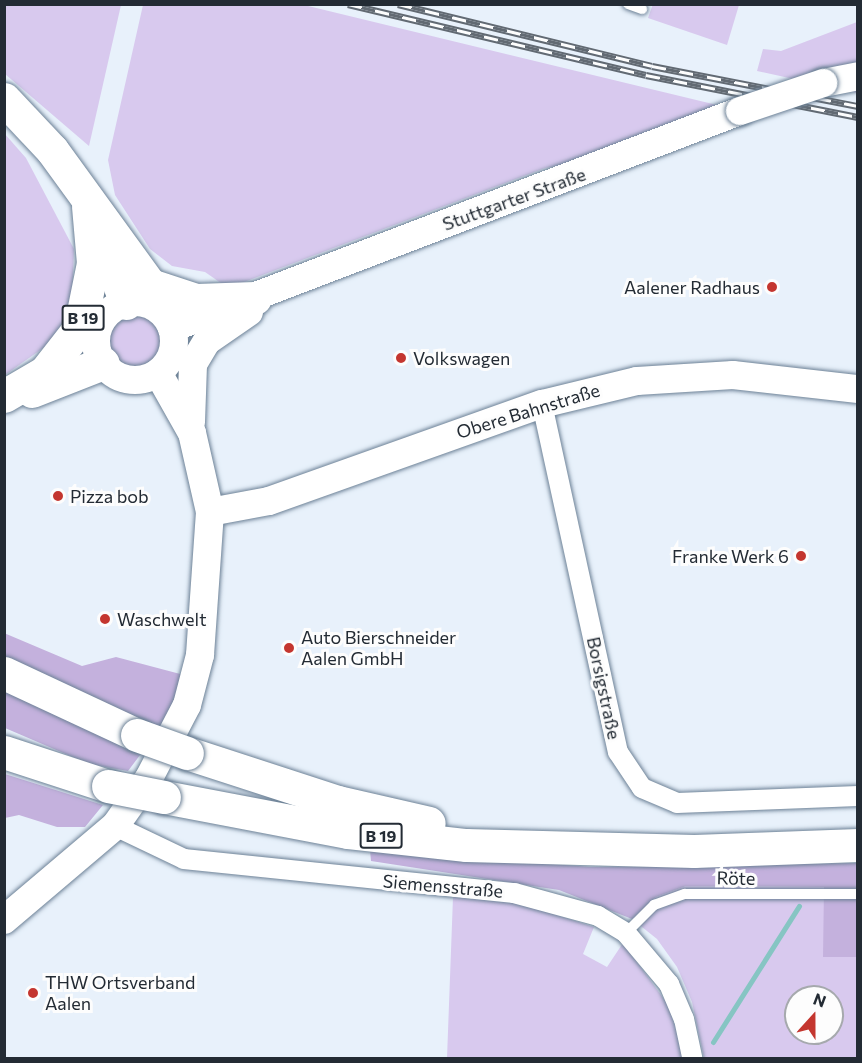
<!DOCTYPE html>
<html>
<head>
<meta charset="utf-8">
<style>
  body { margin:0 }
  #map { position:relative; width:862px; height:1063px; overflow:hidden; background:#e8f1fb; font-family:Commissioner,sans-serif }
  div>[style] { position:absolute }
  .green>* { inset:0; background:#d8c9ee }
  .round { border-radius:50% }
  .forest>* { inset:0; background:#c4b1dd }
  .stream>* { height:5px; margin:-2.5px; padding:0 2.5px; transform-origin:2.5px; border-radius:2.5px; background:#86c5c3 }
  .roads { filter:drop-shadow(0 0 2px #6c8196) drop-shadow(0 0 2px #6c8196) }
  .lane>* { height:10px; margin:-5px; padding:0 5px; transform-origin:5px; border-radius:5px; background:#fff }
  .street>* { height:20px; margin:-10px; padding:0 10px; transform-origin:10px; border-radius:10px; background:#fff }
  .secondary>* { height:28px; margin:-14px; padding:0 14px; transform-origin:14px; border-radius:14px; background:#fff }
  .secondary>.ring { margin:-14px; padding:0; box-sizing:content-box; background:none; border:28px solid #fff; border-radius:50% }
  .highway>* { height:33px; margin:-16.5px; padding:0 16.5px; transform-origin:16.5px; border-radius:16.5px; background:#fff }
  .rail>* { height:7px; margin-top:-3.5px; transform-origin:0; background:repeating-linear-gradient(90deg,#fdfdfd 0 14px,#626a73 0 28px); box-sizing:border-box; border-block:2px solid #626a73 }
  .bridges { filter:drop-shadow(0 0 2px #6c8196) drop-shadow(0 0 2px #6c8196) }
  .secondary-bridge>* { height:28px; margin:-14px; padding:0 14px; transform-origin:14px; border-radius:14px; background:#fff }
  .highway-bridge>* { height:33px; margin:-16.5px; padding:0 16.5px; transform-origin:16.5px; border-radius:16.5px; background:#fff }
  .dots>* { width:16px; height:16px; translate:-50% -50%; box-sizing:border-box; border:3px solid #fdfdfd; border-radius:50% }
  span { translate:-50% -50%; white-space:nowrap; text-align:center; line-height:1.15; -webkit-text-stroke:6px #fdfdfd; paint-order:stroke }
  .shield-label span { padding:2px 4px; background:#fdfdfd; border:2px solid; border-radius:4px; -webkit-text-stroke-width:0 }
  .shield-label { font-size:16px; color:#232b34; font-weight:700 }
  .street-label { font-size:18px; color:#232b34 }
  .poi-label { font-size:18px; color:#232b34 }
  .right { translate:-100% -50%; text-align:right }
  .left { translate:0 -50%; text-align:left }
  .frame { position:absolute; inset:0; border:6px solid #232b34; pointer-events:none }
  .north { position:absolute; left:784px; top:985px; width:60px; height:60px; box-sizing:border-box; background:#fdfdfd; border:2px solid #a6a9ad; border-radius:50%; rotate:21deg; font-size:16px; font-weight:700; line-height:24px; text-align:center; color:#232b34 }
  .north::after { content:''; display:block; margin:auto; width:21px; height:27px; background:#c4362f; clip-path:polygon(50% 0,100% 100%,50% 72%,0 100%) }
</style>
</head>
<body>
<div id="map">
  <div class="green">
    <i style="clip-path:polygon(5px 4px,121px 5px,89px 146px,5px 74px)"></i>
    <i style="clip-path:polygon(653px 4px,739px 4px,739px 5px,727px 45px,648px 18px)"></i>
    <i style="clip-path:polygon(143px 5px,304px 5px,717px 105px,585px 161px,545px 168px,228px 288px,205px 272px,172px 266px,150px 249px,115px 195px,108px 160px)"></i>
    <i style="clip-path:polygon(857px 22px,857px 93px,757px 71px,763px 49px,781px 51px)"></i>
    <i style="clip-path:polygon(4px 133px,26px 158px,74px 249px,72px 302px,53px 341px,5px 375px)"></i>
    <i class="round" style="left:109px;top:316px;width:52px;height:52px"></i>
    <i style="clip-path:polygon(evenodd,686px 886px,824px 887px,824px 957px,857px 957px,857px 1058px,704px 1058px,692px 1002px,677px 967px,657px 939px,632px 919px,656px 897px,686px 886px,796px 997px,832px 997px,832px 1033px,796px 1033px,796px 997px)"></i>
    <i style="clip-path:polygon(453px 897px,522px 904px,594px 927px,583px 954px,607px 967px,623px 943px,669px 1006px,684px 1058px,447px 1058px)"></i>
  </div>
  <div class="forest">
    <i style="clip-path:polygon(4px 633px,82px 666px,116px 657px,184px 675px,171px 714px,128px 771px,89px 764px,5px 728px)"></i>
    <i style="clip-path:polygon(4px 774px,5px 774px,103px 805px,85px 827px,57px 827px,19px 815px,5px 818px)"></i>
    <i style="clip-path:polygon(370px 850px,591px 867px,857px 863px,857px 957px,823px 957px,824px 887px,686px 886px,656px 897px,632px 919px,559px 890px,371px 861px)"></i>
  </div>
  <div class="stream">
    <i style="left:713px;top:1042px;width:161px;rotate:-57.7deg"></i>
  </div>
  <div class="roads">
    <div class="lane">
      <i style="left:628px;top:4px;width:15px;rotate:20deg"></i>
      <i style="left:626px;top:933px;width:40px;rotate:-45deg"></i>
      <i style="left:654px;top:905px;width:33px;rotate:-20deg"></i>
      <i style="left:685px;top:894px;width:173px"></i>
    </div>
    <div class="street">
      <i style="left:542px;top:404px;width:356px;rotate:77.7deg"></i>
      <i style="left:618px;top:752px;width:43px;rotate:56.3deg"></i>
      <i style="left:642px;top:788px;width:38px;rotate:23deg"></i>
      <i style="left:677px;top:803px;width:181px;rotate:-2.2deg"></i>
      <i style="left:115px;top:826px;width:76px;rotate:25.6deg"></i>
      <i style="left:184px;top:859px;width:332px;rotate:5.9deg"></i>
      <i style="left:514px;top:893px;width:87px;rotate:15.3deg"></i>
      <i style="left:598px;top:916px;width:33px;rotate:31deg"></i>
      <i style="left:626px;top:933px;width:67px;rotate:49.9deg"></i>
      <i style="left:669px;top:984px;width:38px;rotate:67deg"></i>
      <i style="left:684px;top:1019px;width:40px;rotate:78deg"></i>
    </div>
    <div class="secondary">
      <i style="left:823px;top:83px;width:36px;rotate:-11deg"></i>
      <i class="ring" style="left:96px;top:302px;width:50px;height:50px"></i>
      <i style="left:172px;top:328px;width:608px;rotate:-20.91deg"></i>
      <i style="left:191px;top:422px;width:58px;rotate:-88deg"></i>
      <i style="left:193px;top:364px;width:27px;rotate:-59deg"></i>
      <i style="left:207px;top:341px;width:51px;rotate:-34.6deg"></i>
      <i style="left:210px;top:512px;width:60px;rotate:-10.6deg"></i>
      <i style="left:269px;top:501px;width:290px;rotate:-19.6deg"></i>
      <i style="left:542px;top:404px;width:98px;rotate:-13.6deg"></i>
      <i style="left:637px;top:381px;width:96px;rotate:-3.6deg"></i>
      <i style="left:733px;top:375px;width:126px;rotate:6.4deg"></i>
      <i style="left:4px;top:920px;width:145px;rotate:-40.3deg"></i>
      <i style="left:115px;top:826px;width:59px;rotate:-54.7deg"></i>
      <i style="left:149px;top:778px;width:82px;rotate:-62.5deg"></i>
      <i style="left:187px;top:705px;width:52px;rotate:-75.4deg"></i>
      <i style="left:200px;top:655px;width:143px;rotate:-86deg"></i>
      <i style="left:210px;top:512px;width:81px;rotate:-102.8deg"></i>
      <i style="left:192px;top:433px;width:69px;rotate:-119.5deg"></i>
    </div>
    <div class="highway">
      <i style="left:4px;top:99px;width:70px;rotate:46.7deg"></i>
      <i style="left:52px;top:150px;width:167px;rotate:54deg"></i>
      <i style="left:150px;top:285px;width:48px;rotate:18.1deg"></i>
      <i style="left:196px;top:300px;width:59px;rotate:-1.9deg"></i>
      <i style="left:104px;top:245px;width:62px;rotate:69.2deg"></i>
      <i style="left:32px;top:391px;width:76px;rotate:-21.5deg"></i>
      <i style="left:4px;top:396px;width:48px;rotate:-30.3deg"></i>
      <i style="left:45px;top:372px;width:57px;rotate:-52.1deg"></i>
      <i style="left:80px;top:327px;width:65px;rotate:-78.5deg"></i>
      <i style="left:93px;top:263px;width:57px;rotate:-95deg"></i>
      <i style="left:4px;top:673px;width:147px;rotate:25deg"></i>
      <i style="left:4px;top:752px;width:109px;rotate:18.1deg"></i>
      <i style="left:187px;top:753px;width:159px;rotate:18deg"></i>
      <i style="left:338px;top:802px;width:93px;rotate:13deg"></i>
      <i style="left:164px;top:797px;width:187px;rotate:10.8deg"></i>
      <i style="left:348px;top:832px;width:119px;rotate:6.3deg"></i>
      <i style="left:466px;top:845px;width:228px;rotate:1.5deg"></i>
      <i style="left:694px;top:851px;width:164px;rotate:-2.1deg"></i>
    </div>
  </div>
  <div class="rail">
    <i style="left:348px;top:4px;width:306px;rotate:13.4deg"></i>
    <i style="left:646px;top:75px;width:216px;rotate:11.2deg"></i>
    <i style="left:398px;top:4px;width:261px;rotate:13.7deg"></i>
    <i style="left:652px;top:66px;width:210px;rotate:11deg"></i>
  </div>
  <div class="bridges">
    <div class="secondary-bridge">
      <i style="left:740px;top:111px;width:88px;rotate:-18.6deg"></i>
    </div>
    <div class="highway-bridge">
      <i style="left:137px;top:735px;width:53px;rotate:19.8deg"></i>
      <i style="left:108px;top:786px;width:57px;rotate:11.1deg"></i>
    </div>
  </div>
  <div class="dots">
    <i style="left:772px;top:287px;background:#c4362f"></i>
    <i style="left:401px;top:358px;background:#c4362f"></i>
    <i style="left:58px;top:496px;background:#c4362f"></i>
    <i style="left:801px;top:556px;background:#c4362f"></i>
    <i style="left:105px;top:619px;background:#c4362f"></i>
    <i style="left:289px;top:648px;background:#c4362f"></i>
    <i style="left:33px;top:993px;background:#c4362f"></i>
  </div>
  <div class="shield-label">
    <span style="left:83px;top:318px">B 19</span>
    <span style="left:381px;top:836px">B 19</span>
  </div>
  <div class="street-label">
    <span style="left:514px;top:199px;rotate:-20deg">Stuttgarter Straße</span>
    <span style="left:528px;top:411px;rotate:-17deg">Obere Bahnstraße</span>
    <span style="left:604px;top:688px;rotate:78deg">Borsigstraße</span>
    <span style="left:736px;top:878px;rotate:1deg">Röte</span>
    <span style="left:443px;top:886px;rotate:5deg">Siemensstraße</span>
  </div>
  <div class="poi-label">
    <span class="right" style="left:760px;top:287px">Aalener Radhaus</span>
    <span class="left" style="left:413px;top:358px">Volkswagen</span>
    <span class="left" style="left:70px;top:496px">Pizza bob</span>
    <span class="right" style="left:789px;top:556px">Franke Werk 6</span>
    <span class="left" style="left:117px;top:619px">Waschwelt</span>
    <span class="left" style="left:301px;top:648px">Auto Bierschneider<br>Aalen GmbH</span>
    <span class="left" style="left:45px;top:993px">THW Ortsverband<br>Aalen</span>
  </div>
  <div class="frame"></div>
  <div class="north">N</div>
</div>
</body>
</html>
